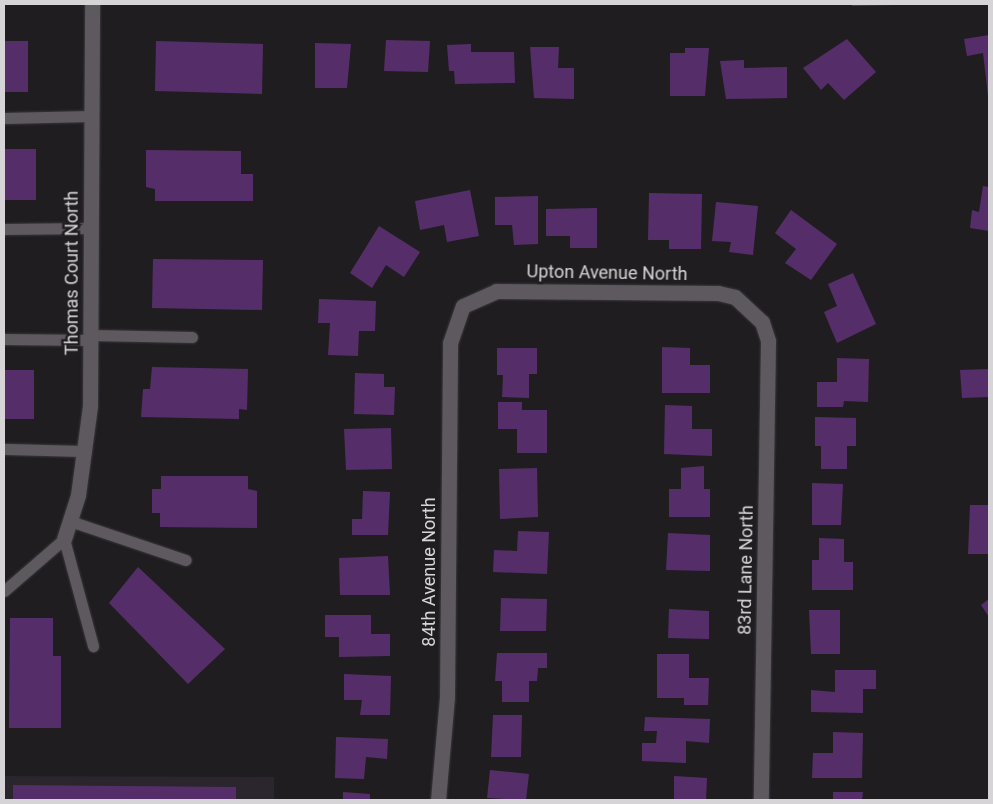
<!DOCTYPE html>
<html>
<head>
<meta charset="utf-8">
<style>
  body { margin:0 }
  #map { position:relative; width:993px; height:804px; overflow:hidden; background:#201d21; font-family:Roboto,sans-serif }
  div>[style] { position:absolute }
  .built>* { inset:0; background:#2b252d }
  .building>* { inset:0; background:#552e69 }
  .roads { filter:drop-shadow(0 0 1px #3a383c) drop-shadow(0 0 1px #3a383c) }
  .service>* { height:11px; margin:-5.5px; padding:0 5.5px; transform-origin:5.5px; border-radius:5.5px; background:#5d595f }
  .minor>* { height:15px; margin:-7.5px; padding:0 7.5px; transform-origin:7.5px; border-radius:7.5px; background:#5d595f }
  span { translate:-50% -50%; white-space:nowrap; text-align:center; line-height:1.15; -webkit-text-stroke:5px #201d21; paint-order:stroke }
  .street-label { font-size:18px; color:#d7d4d8 }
  .frame { position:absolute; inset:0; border:5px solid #d7d4d8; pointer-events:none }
</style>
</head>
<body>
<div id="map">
  <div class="built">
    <i style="clip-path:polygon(4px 776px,274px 777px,274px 800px,4px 800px)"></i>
  </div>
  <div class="building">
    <i style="clip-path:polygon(852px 4px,895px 4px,895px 5px,852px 6px)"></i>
    <i style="clip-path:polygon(989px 35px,989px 96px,988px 96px,983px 53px,967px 56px,964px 39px)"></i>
    <i style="clip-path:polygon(847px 39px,876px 72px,844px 100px,828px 83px,821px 90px,803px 68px)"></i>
    <i style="clip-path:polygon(386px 40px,430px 41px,428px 72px,384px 71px)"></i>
    <i style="clip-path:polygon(4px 41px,28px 41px,28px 92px,4px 92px)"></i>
    <i style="clip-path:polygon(156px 41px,263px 44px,262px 94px,155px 91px)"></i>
    <i style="clip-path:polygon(315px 43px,351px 44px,347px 88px,315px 88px)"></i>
    <i style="clip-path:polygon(471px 44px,471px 52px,514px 52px,515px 83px,455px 84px,454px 71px,449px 71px,447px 45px)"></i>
    <i style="clip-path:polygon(530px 47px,559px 47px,558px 68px,574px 68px,574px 99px,534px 98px)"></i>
    <i style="clip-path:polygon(685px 48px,709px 48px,705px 96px,670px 96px,670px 53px,685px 53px)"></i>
    <i style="clip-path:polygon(744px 60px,744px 68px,787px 67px,787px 98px,726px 99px,720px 61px)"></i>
    <i style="clip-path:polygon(4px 149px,36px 149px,36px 200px,4px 200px)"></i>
    <i style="clip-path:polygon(146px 150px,241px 151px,241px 174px,253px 174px,253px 201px,155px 201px,155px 189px,146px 187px)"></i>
    <i style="clip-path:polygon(983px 186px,989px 187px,989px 231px,970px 228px,972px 210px,979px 212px)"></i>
    <i style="clip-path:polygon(470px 190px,479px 236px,447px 242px,444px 225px,420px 230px,415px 201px)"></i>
    <i style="clip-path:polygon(649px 193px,702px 194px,701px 249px,669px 249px,669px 240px,648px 240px)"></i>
    <i style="clip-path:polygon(538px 196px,538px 244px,514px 245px,512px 225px,495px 225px,495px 197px)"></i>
    <i style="clip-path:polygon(716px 202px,758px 206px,753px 255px,729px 252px,731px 242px,712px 241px)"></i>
    <i style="clip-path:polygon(597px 208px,597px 248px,570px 248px,570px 236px,546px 236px,546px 209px)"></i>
    <i style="clip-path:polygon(791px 210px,837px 244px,811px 280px,785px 263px,796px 249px,775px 233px)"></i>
    <i style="clip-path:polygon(379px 226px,420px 252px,404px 277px,386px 265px,372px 288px,350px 273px)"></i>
    <i style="clip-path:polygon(153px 259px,263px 260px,262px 310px,152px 308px)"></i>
    <i style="clip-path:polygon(853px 273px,876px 324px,837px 343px,824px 312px,837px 306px,828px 284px)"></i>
    <i style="clip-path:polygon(319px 299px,376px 301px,375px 331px,359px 331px,358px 356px,328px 355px,330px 323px,318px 323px)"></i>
    <i style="clip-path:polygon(662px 347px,690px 348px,690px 365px,710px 365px,710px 393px,662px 393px)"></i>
    <i style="clip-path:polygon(497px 348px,537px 348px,537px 374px,529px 374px,529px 398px,502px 397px,503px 375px,497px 375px)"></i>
    <i style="clip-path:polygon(837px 358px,869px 359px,868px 402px,844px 401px,843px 407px,817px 407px,817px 382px,837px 382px)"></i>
    <i style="clip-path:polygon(152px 367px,248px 369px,247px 410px,239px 409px,239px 419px,141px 417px,143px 389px,150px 389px)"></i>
    <i style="clip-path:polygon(989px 369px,989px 397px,962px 398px,960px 370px)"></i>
    <i style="clip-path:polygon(4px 370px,34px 370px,34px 419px,4px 419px)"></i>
    <i style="clip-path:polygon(355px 373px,384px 374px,384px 387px,395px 387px,394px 415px,354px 414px)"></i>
    <i style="clip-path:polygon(498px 402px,522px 402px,522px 410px,547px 410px,547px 453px,517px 453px,517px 429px,498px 429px)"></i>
    <i style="clip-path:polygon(665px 405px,692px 406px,692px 429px,712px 429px,712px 456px,664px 454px)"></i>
    <i style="clip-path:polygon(815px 417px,856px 418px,856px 446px,847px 446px,847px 469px,821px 469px,821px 446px,815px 446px)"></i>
    <i style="clip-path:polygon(391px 428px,392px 469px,346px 470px,344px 429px)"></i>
    <i style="clip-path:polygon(704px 466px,704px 489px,710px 489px,710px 517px,669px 517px,669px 489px,681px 489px,681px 468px)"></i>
    <i style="clip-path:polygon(537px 468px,538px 517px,500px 519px,499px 469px)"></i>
    <i style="clip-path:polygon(161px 476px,248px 476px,248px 489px,257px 491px,257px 528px,160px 527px,160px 513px,152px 513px,152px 489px,161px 489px)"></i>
    <i style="clip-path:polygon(812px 483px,843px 484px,841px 525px,812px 525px)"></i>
    <i style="clip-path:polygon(363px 491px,390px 492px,388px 535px,352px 535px,352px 519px,362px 519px)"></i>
    <i style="clip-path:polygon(970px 505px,989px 505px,989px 554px,968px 554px)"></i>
    <i style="clip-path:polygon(518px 531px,549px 532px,547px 574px,493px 572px,494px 550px,517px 551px)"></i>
    <i style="clip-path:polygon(668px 533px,710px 535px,710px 571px,666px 570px)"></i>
    <i style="clip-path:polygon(819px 538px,844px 539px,844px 562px,853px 562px,853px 590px,812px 590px,812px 560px,819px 560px)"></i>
    <i style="clip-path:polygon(388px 556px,390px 595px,340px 595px,339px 558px)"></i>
    <i style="clip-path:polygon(138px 567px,225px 649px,188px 684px,109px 603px)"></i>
    <i style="clip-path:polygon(501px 598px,547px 599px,546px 631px,500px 631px)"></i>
    <i style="clip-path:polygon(989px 599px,989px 617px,981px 605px)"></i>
    <i style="clip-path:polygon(669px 609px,709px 611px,709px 639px,668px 638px)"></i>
    <i style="clip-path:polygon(809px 610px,840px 610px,840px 654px,811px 654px)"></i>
    <i style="clip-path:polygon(325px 615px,371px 615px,371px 634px,390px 634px,390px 656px,339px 657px,339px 637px,325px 637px)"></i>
    <i style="clip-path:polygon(10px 618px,53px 618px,53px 656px,61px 656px,61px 728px,9px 728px)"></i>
    <i style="clip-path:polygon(497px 653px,547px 653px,547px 668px,538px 668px,537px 681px,529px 681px,529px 702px,502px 702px,502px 681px,495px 681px)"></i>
    <i style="clip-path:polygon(657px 654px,689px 654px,689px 678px,709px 678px,708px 705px,684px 705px,684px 698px,657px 698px)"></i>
    <i style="clip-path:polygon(835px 670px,876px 670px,876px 689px,863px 689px,863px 713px,811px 712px,811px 690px,835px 692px)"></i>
    <i style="clip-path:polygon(344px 674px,391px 676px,390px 715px,360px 715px,362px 700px,344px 700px)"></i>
    <i style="clip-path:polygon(493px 715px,522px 715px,521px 757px,491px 757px)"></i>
    <i style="clip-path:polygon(645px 717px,710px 719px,709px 743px,686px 741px,686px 763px,642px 761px,642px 743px,656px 743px,657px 731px,644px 731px)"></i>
    <i style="clip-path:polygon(833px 732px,863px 733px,862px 778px,812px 778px,813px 753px,833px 753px)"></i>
    <i style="clip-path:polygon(336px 737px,388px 739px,387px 759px,366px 757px,364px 779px,335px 778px)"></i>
    <i style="clip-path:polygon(490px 770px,529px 774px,526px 800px,487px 798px)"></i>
    <i style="clip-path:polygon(674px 776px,707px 778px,706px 800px,674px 800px)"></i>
    <i style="clip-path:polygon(13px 785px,236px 787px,236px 800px,13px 800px)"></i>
    <i style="clip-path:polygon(343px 792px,370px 794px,370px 800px,343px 800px)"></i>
    <i style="clip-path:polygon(833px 792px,863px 792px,862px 800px,833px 800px)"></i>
  </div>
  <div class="roads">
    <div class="service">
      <i style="left:4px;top:118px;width:87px;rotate:-1.3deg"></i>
      <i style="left:4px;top:229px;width:87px;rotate:-0.7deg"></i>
      <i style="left:91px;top:335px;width:101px;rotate:1.1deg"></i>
      <i style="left:4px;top:339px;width:87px;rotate:0.7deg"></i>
      <i style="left:4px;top:449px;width:82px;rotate:1.4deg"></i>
      <i style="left:70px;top:521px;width:122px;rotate:18.6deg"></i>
      <i style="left:4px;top:591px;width:79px;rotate:-40.9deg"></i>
      <i style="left:64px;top:539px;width:111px;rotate:74.8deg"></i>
    </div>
    <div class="minor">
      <i style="left:64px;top:539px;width:46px;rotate:-72.3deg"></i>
      <i style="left:78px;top:495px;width:90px;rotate:-82.3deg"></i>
      <i style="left:90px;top:406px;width:402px;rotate:-89.7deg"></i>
      <i style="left:438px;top:800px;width:103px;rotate:-85deg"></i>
      <i style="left:447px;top:697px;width:354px;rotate:-89.5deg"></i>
      <i style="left:450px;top:343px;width:39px;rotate:-71deg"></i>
      <i style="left:463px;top:306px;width:36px;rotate:-24deg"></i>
      <i style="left:496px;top:291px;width:222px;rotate:0.5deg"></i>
      <i style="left:718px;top:293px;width:17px;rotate:13deg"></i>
      <i style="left:735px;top:297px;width:37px;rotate:43deg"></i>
      <i style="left:762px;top:322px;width:20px;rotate:72deg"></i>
      <i style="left:768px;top:341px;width:459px;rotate:90.9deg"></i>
    </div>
  </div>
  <div class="street-label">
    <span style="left:72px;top:273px;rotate:-90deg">Thomas Court North</span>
    <span style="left:607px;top:273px;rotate:1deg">Upton Avenue North</span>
    <span style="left:746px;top:570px;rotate:-89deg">83rd Lane North</span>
    <span style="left:429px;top:572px;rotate:-90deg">84th Avenue North</span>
  </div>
  <div class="frame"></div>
</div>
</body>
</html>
